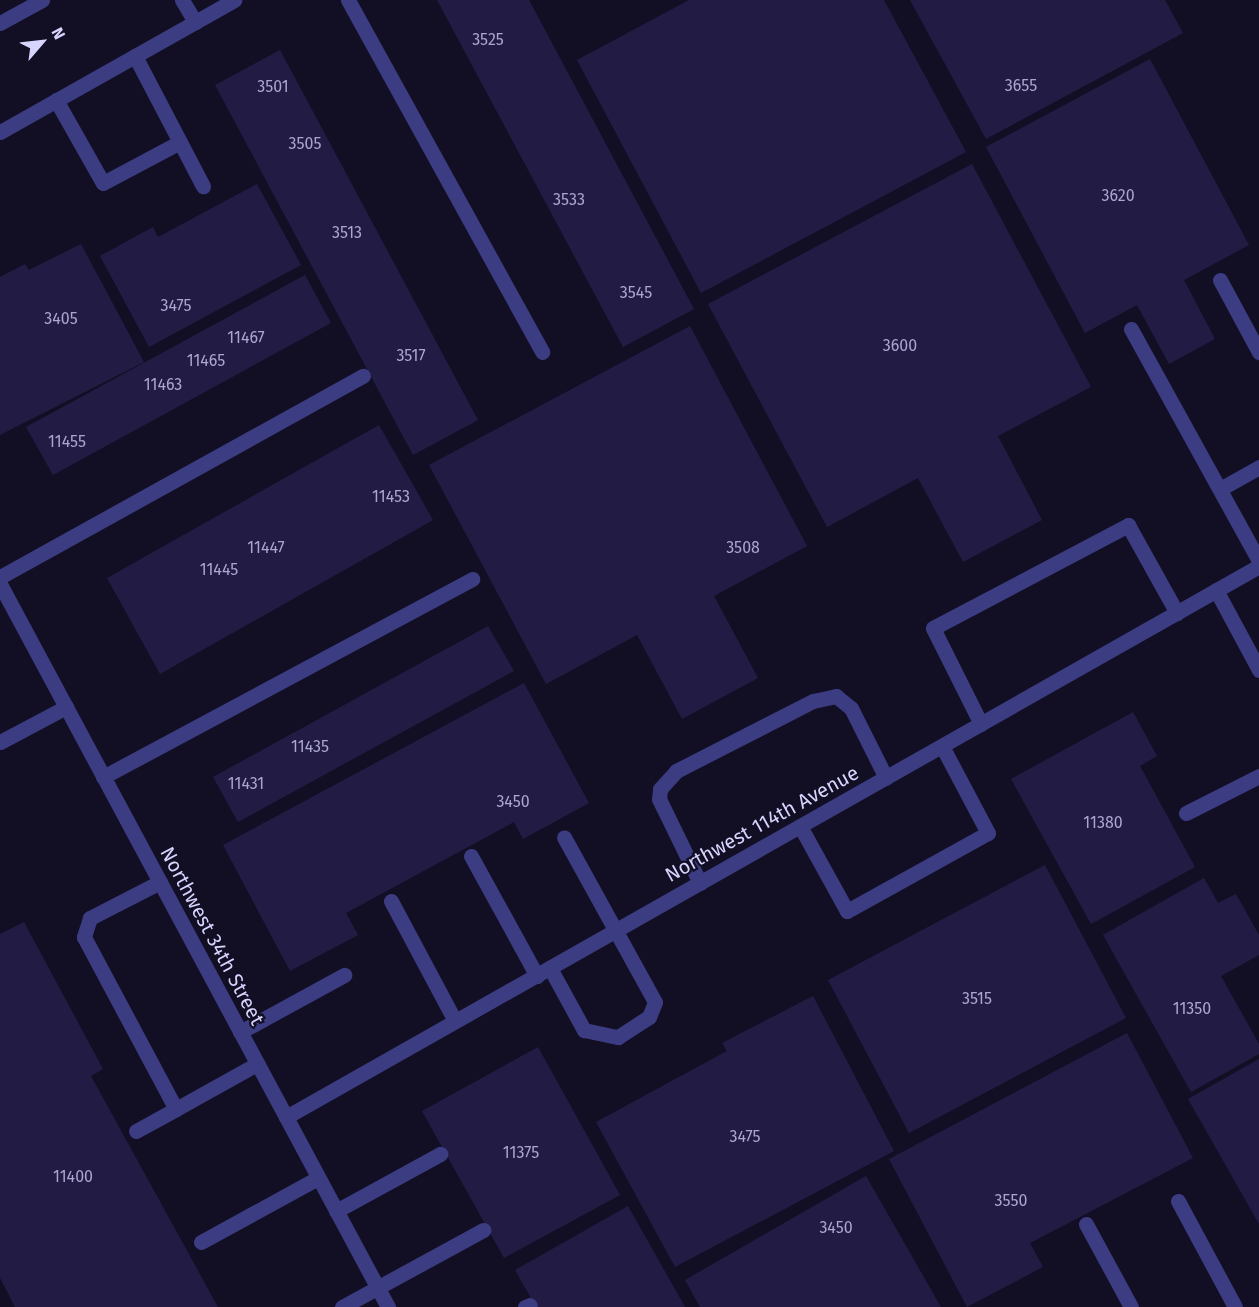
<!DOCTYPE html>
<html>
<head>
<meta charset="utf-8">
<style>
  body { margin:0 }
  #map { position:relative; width:1259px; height:1307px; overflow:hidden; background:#120f25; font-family:"Fira Sans",sans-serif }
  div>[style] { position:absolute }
  .building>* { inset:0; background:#221c45 }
  .minor>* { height:15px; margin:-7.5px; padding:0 7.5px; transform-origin:7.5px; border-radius:7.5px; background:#3c3c82 }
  span { translate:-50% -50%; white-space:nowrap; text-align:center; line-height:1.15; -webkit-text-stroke:4.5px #120f25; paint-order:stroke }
  .number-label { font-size:16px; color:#aaa6d0 }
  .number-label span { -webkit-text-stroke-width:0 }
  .street-label { font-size:20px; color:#d7d4fe }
  .north { position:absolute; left:12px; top:12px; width:60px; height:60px; -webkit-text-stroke:4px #120f25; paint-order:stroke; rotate:62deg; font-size:16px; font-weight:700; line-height:24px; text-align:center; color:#d7d4fe }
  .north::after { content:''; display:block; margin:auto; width:21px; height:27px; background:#d7d4fe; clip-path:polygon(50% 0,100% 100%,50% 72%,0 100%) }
</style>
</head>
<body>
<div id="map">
  <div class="building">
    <i style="clip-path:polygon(437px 0,529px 0,694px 309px,623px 347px)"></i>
    <i style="clip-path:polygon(689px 0,884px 0,966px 152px,701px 293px,577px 60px)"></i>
    <i style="clip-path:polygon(910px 0,1165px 0,1183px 33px,986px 139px)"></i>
    <i style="clip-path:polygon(280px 50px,478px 420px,413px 455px,215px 85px)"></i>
    <i style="clip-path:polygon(1150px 59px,1249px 245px,1184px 280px,1215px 339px,1169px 364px,1137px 305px,1085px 333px,986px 147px)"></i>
    <i style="clip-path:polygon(972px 164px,1091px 387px,998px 436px,1042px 520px,963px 562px,918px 478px,827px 527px,708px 304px)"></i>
    <i style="clip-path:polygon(257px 184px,301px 265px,149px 347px,100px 256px,153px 227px,158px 237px)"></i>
    <i style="clip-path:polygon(81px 244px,144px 362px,0 435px,0 277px,25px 264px,29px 270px)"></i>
    <i style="clip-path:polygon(305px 275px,331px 323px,53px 475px,26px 427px)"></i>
    <i style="clip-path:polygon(690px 326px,807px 546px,714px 596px,758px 678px,682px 719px,637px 635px,546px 684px,429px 465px)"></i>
    <i style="clip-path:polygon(379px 425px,433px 520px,160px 674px,107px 578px)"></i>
    <i style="clip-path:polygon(488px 626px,514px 671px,238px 822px,213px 777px)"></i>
    <i style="clip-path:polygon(524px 683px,589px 803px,523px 839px,514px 822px,346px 913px,358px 935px,290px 971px,223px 845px)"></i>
    <i style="clip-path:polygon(1133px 712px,1157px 756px,1140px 766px,1195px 867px,1091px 924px,1011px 779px)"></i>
    <i style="clip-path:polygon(1045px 865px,1126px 1018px,909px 1133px,828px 980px)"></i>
    <i style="clip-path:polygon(1204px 878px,1218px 903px,1236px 894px,1259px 935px,1259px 955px,1221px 976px,1259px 1044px,1259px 1054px,1191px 1092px,1103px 935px)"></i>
    <i style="clip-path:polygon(24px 922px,103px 1069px,91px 1076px,218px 1307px,15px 1307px,0 1278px,0 934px)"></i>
    <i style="clip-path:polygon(813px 996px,894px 1151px,675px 1267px,596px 1122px,727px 1051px,722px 1043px)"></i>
    <i style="clip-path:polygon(1127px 1033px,1193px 1158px,1030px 1243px,1043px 1267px,967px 1307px,889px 1159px)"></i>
    <i style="clip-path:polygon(538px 1047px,620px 1195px,504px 1258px,422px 1111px)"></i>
    <i style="clip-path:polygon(1259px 1059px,1259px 1224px,1188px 1099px)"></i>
    <i style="clip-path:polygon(866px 1176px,941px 1307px,700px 1307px,685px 1280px)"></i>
    <i style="clip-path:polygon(628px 1206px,685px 1307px,536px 1307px,515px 1270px)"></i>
  </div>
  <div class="minor">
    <i style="left:182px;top:0;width:26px;rotate:59deg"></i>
    <i style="left:348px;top:0;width:402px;rotate:61.1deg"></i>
    <i style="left:0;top:23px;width:48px;rotate:-28.7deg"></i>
    <i style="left:135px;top:56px;width:147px;rotate:62.4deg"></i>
    <i style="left:56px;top:100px;width:95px;rotate:60.5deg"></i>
    <i style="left:103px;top:183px;width:87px;rotate:-28deg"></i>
    <i style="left:0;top:132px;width:269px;rotate:-29.4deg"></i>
    <i style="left:1220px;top:280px;width:82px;rotate:61.6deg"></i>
    <i style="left:1131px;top:329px;width:265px;rotate:61.1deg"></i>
    <i style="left:1220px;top:489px;width:45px;rotate:-29.4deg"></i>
    <i style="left:0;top:577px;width:415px;rotate:-29deg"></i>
    <i style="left:0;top:584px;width:821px;rotate:61.78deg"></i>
    <i style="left:1216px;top:590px;width:91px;rotate:61.7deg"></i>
    <i style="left:981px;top:724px;width:107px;rotate:-116.6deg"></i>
    <i style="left:933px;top:628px;width:221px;rotate:-27.8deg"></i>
    <i style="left:1128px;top:525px;width:101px;rotate:60.9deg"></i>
    <i style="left:0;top:742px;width:75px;rotate:-27.9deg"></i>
    <i style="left:103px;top:777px;width:419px;rotate:-28.2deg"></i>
    <i style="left:1186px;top:813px;width:82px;rotate:-26.9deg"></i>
    <i style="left:800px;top:826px;width:97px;rotate:61.1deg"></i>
    <i style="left:847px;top:911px;width:161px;rotate:-29deg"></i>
    <i style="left:988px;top:833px;width:98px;rotate:-117.9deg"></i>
    <i style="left:471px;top:856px;width:137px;rotate:61.2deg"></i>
    <i style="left:160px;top:882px;width:79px;rotate:152.8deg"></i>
    <i style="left:90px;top:918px;width:20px;rotate:108deg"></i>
    <i style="left:84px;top:937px;width:195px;rotate:61.9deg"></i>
    <i style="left:176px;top:1109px;width:93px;rotate:-29.1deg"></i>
    <i style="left:700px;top:883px;width:93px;rotate:-116deg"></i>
    <i style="left:659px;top:799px;width:10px;rotate:-84deg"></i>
    <i style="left:660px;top:789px;width:24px;rotate:-48deg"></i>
    <i style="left:676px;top:771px;width:154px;rotate:-27.1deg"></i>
    <i style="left:813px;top:701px;width:24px;rotate:-12deg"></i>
    <i style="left:836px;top:696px;width:19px;rotate:39deg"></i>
    <i style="left:851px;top:708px;width:78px;rotate:63.4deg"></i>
    <i style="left:391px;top:901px;width:136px;rotate:61.9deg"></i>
    <i style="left:550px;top:968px;width:71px;rotate:61.3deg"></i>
    <i style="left:584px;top:1030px;width:35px;rotate:12deg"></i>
    <i style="left:618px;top:1037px;width:37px;rotate:-33deg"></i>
    <i style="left:649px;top:1017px;width:16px;rotate:-68deg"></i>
    <i style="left:655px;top:1002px;width:188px;rotate:-118.9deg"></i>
    <i style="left:240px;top:1032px;width:119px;rotate:-28.7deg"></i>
    <i style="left:286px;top:1117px;width:1118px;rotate:-29.52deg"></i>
    <i style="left:136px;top:1131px;width:46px;rotate:-28.8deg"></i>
    <i style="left:1178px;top:1201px;width:120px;rotate:61.7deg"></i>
    <i style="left:336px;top:1211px;width:119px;rotate:-28.7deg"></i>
    <i style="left:1086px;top:1224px;width:94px;rotate:61.5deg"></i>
    <i style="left:201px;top:1242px;width:133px;rotate:-28.7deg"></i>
    <i style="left:342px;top:1307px;width:161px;rotate:-28.6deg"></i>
    <i style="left:525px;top:1307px;width:5px;rotate:-22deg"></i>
  </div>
  <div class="number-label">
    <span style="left:488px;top:40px">3525</span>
    <span style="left:1021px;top:86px">3655</span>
    <span style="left:273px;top:87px">3501</span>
    <span style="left:305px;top:144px">3505</span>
    <span style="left:1118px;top:196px">3620</span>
    <span style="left:569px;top:200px">3533</span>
    <span style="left:347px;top:233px">3513</span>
    <span style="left:636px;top:293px">3545</span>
    <span style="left:176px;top:306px">3475</span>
    <span style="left:61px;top:319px">3405</span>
    <span style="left:246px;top:338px">11467</span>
    <span style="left:900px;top:346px">3600</span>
    <span style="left:411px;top:356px">3517</span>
    <span style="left:206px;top:361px">11465</span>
    <span style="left:163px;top:385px">11463</span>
    <span style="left:67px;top:442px">11455</span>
    <span style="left:391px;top:497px">11453</span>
    <span style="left:266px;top:548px">11447</span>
    <span style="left:743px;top:548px">3508</span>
    <span style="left:219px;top:570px">11445</span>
    <span style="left:310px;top:747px">11435</span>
    <span style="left:246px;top:784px">11431</span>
    <span style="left:513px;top:802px">3450</span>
    <span style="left:1103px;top:823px">11380</span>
    <span style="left:977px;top:999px">3515</span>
    <span style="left:1192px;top:1009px">11350</span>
    <span style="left:745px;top:1137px">3475</span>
    <span style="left:521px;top:1153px">11375</span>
    <span style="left:73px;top:1177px">11400</span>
    <span style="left:1011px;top:1201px">3550</span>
    <span style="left:836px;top:1228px">3450</span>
  </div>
  <div class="street-label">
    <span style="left:762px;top:824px;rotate:-29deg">Northwest 114th Avenue</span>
    <span style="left:212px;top:936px;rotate:62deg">Northwest 34th Street</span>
  </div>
  <div class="north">N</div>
</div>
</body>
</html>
